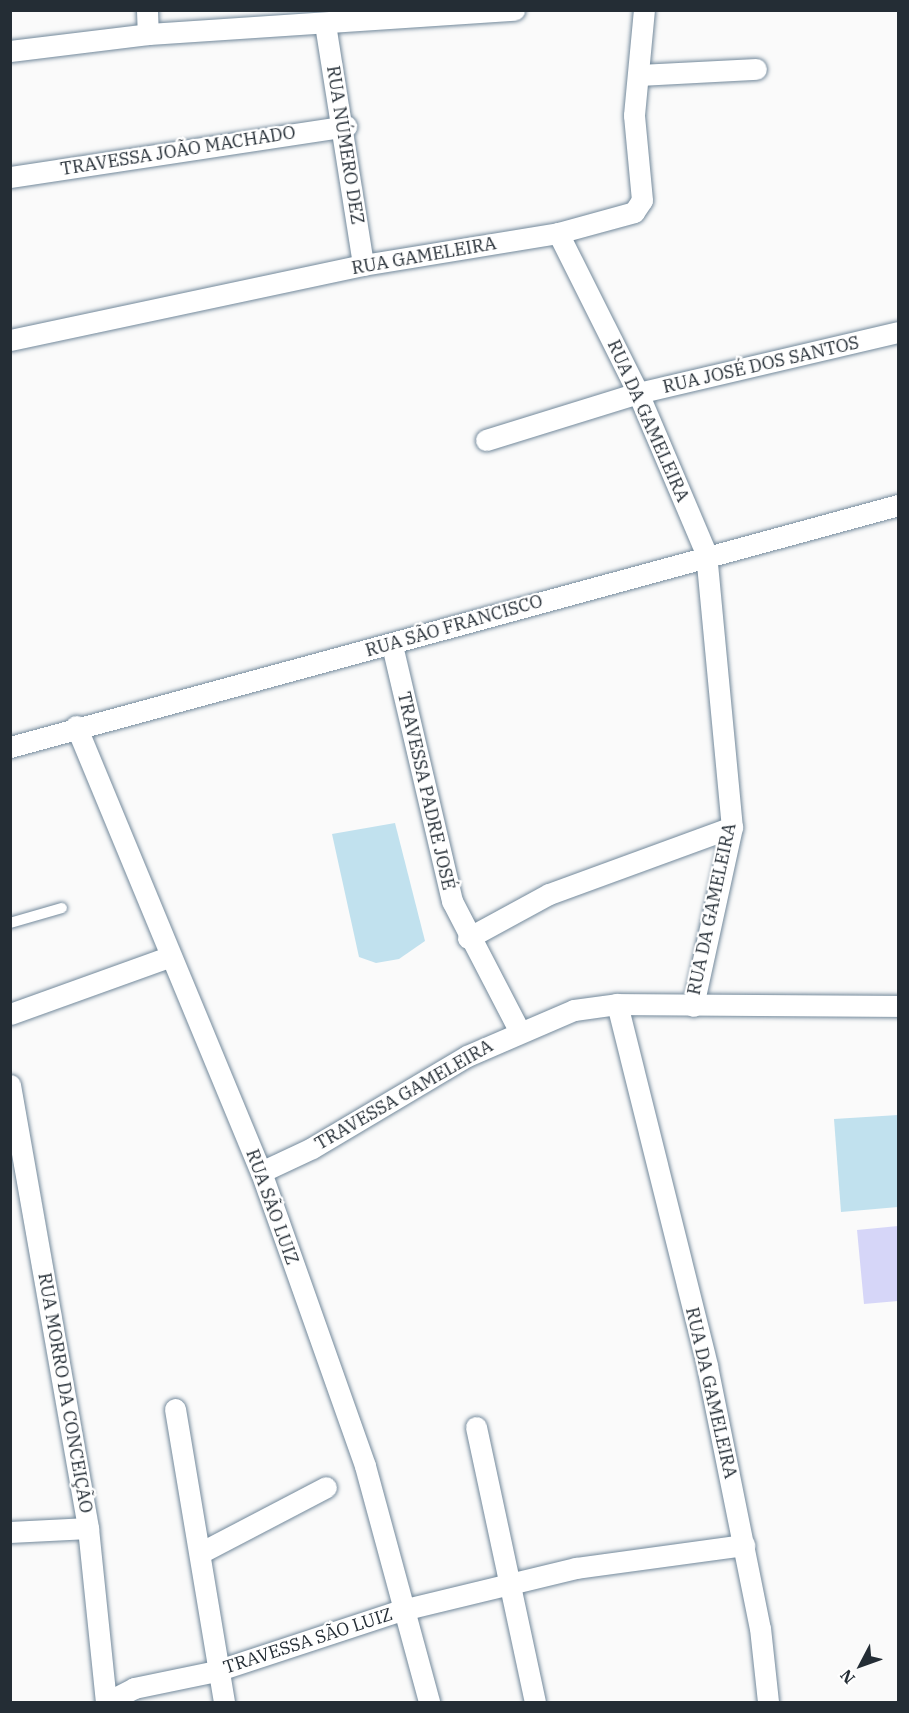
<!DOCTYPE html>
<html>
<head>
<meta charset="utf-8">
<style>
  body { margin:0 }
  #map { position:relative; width:909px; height:1713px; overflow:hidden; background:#fafafa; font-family:"IBM Plex Serif",serif }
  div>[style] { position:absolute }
  .green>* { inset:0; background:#d6d6f8 }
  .building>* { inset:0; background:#c1e1ee }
  .roads { filter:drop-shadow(0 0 2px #73899b) drop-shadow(0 0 2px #73899b) }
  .service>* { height:10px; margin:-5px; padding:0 5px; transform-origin:5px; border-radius:5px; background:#fff }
  .minor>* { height:21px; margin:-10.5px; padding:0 10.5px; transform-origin:10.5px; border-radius:10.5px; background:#fff }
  span { translate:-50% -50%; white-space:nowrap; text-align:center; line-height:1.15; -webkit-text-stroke:4.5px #fff; paint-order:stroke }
  .street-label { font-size:18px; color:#242d35 }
  .frame { position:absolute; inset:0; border:12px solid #242d35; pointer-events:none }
  .north { position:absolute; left:831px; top:1635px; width:60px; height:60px; -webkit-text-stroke:4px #fff; paint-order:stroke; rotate:229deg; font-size:16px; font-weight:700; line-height:24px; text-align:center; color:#242d35 }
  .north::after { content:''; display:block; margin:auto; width:21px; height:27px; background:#242d35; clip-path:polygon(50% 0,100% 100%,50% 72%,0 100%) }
</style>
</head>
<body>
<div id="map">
  <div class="green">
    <i style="clip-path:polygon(898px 1226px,898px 1301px,864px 1304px,857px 1230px)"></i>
  </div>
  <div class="building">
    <i style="clip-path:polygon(395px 823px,425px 941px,399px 959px,376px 963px,359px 957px,332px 834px)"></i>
    <i style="clip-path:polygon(898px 1115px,898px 1207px,841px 1212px,834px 1119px)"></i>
  </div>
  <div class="roads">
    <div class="service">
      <i style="left:10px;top:923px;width:54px;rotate:-16.1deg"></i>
    </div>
    <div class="minor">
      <i style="left:147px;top:10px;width:24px;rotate:88deg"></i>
      <i style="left:325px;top:24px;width:244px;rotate:81deg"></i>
      <i style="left:10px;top:51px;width:139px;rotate:-7deg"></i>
      <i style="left:148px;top:34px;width:367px;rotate:-3.8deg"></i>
      <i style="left:640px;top:75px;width:116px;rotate:-3deg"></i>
      <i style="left:10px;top:177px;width:340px;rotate:-8.6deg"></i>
      <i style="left:558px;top:233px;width:179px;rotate:63.4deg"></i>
      <i style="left:638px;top:393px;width:174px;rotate:67deg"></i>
      <i style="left:706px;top:553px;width:275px;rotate:84.6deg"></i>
      <i style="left:732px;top:827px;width:183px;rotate:102.3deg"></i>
      <i style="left:10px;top:340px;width:361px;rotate:-12deg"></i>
      <i style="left:363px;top:265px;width:198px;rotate:-9.3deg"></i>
      <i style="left:558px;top:233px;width:79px;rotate:-15.4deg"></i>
      <i style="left:634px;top:212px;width:14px;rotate:-56deg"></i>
      <i style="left:642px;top:200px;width:85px;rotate:-95.4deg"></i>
      <i style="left:634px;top:115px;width:105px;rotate:-84.6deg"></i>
      <i style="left:486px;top:440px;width:159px;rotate:-17.2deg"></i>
      <i style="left:638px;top:393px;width:267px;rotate:-13.2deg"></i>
      <i style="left:392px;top:645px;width:263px;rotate:76.8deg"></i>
      <i style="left:452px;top:901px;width:145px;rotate:62.6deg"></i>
      <i style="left:76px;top:726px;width:483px;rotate:67.5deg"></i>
      <i style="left:261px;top:1172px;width:312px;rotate:70.5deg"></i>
      <i style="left:365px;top:1466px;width:245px;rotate:74.8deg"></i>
      <i style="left:10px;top:747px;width:920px;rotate:-15.24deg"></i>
      <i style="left:468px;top:938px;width:92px;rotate:-28.5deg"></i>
      <i style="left:549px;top:894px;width:195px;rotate:-20.1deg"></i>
      <i style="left:617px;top:1004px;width:373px;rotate:76deg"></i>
      <i style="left:707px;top:1366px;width:267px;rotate:78.6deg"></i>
      <i style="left:760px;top:1628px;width:74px;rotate:83.8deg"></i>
      <i style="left:10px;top:1014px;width:168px;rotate:-19.8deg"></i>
      <i style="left:10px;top:1085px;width:450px;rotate:80deg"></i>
      <i style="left:88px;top:1528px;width:175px;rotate:84.1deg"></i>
      <i style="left:261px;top:1172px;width:56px;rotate:-25.2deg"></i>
      <i style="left:312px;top:1148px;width:180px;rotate:-30.7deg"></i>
      <i style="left:467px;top:1056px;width:116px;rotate:-23.3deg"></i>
      <i style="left:574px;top:1010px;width:43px;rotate:-7.9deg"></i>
      <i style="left:617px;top:1004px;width:281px;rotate:0.4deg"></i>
      <i style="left:175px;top:1409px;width:297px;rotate:80.5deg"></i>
      <i style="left:476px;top:1427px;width:281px;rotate:77.9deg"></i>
      <i style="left:10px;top:1532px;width:78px;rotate:-2.9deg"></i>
      <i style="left:200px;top:1553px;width:142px;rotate:-27.6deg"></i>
      <i style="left:107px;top:1702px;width:30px;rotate:-27deg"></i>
      <i style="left:134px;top:1688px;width:84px;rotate:-11.7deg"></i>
      <i style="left:216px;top:1671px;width:196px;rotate:-18.2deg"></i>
      <i style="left:402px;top:1610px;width:179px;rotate:-13.6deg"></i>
      <i style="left:576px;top:1568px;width:170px;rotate:-7.8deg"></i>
    </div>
  </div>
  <div class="street-label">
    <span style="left:345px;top:145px;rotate:81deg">RUA NÚMERO DEZ</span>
    <span style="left:178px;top:151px;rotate:-9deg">TRAVESSA JOÃO MACHADO</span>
    <span style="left:424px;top:256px;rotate:-10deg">RUA GAMELEIRA</span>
    <span style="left:761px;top:365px;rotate:-13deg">RUA JOSÉ DOS SANTOS</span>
    <span style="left:648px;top:421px;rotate:66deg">RUA DA GAMELEIRA</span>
    <span style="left:454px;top:626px;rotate:-16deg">RUA SÃO FRANCISCO</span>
    <span style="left:426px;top:791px;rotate:77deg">TRAVESSA PADRE JOSÉ</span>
    <span style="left:712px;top:909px;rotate:-78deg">RUA DA GAMELEIRA</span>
    <span style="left:404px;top:1095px;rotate:-30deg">TRAVESSA GAMELEIRA</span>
    <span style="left:272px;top:1207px;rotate:70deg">RUA SÃO LUIZ</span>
    <span style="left:65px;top:1393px;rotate:80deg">RUA MORRO DA CONCEIÇÃO</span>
    <span style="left:711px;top:1393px;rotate:77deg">RUA DA GAMELEIRA</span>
    <span style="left:308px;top:1641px;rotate:-18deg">TRAVESSA SÃO LUIZ</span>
  </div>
  <div class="frame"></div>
  <div class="north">N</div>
</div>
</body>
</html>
